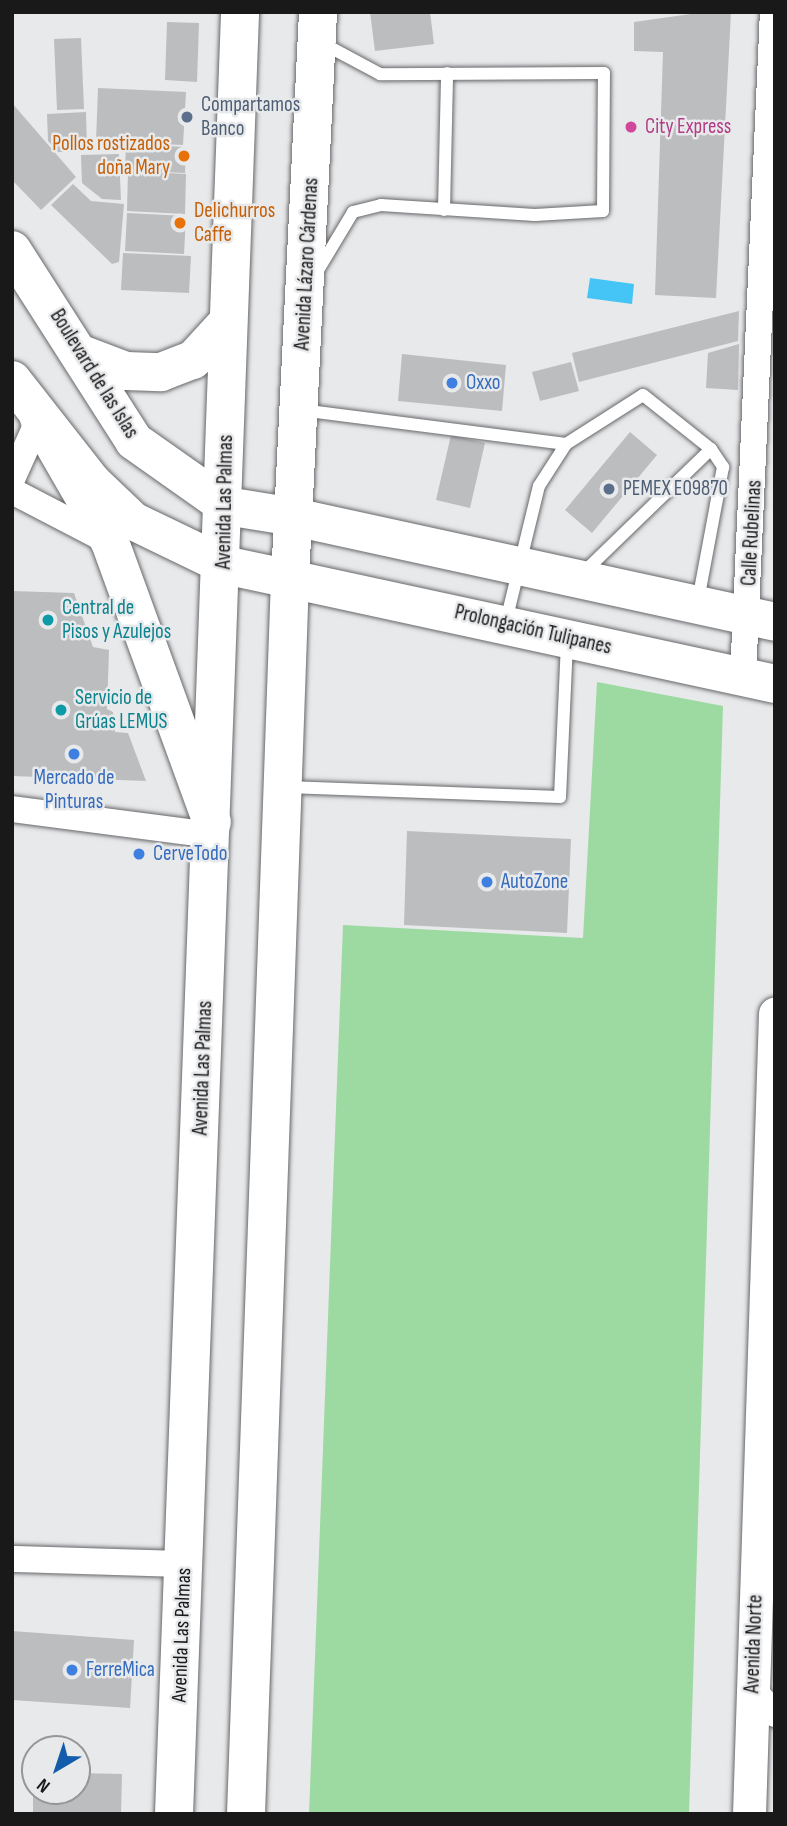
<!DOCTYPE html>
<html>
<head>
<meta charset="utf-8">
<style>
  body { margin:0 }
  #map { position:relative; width:787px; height:1826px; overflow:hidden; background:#e8e9eb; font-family:"Sofia Sans Condensed",sans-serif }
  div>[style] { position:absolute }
  .green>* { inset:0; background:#9ddaa2 }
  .water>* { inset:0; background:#45c5f5 }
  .building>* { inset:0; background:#bcbdbf }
  .roads { filter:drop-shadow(0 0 2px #67686a) drop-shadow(0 0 2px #67686a) }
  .service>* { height:12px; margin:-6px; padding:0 6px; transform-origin:6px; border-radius:6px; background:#fff }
  .minor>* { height:26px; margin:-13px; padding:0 13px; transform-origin:13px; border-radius:13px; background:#fff }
  .tertiary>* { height:33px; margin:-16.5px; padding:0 16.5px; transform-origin:16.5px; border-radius:16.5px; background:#fff }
  .primary>* { height:38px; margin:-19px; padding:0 19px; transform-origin:19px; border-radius:19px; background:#fff }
  .trunk>* { height:38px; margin:-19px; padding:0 19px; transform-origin:19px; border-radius:19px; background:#fff }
  .dots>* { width:19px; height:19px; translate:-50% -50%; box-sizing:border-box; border:4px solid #e8e9eb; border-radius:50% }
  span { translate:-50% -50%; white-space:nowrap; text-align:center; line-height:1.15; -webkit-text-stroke:5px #e8e9eb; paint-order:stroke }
  .service-label { font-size:21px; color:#4e5e75 }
  .left { translate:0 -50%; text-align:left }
  .hotel-label { font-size:21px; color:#b23c85 }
  .food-label { font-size:21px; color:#c56008 }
  .right { translate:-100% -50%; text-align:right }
  .street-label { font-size:21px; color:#19191a }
  .shop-label { font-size:21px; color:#366cbe }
  .culture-label { font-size:21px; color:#0d838f }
  .frame { position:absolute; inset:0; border:14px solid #19191a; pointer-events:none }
  .north { position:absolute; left:21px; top:1735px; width:70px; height:70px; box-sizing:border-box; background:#e8e9eb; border:2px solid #959697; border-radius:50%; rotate:219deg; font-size:19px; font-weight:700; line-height:28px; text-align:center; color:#19191a }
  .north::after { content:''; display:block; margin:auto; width:24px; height:32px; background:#135bab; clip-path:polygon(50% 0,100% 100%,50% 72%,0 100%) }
</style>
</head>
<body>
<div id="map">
  <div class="green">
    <i style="clip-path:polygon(597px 682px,723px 706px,689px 1814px,309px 1814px,343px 925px,583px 938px)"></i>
  </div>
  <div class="water">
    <i style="clip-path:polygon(590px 278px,634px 284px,632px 304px,587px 298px)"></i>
  </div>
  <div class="building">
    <i style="clip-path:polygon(370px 12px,430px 12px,434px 44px,375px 51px)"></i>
    <i style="clip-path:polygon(705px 12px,731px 12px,716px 298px,655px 295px,663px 52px,634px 51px,634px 22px)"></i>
    <i style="clip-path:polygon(167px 22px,199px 23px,197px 82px,165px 80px)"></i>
    <i style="clip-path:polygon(81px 38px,84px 109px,57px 110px,54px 39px)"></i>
    <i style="clip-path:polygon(98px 88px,186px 92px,183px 145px,96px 141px)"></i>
    <i style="clip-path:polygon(12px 103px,76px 177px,41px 210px,12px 180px)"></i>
    <i style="clip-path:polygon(86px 112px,87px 151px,58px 152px,48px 141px,47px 114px)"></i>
    <i style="clip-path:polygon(126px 144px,186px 147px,185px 173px,125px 170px)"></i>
    <i style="clip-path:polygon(119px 154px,121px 200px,102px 199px,82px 183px,81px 155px)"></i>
    <i style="clip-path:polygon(128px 171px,186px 174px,185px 214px,127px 211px)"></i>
    <i style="clip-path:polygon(73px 184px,91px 201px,124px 204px,119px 262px,112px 264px,51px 205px)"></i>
    <i style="clip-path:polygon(127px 213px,186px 216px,184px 254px,125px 251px)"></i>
    <i style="clip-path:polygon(123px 253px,191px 256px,189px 293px,121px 290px)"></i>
    <i style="clip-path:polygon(739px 311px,738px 341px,579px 382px,572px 353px)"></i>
    <i style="clip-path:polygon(739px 344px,738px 390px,706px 388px,708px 353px)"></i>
    <i style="clip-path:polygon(402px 354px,506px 365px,502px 411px,398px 401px)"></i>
    <i style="clip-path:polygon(571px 362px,579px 391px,540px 401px,532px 372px)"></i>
    <i style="clip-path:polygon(630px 432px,657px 455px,592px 533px,565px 510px)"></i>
    <i style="clip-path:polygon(451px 435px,485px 443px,470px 508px,436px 500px)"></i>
    <i style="clip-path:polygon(12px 591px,74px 593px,93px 647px,109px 650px,107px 709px,113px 712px,115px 732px,128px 733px,146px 781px,12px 776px)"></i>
    <i style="clip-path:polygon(407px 831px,571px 839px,567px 933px,404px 925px)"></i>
    <i style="clip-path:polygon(12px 1631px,134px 1640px,130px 1708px,12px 1700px)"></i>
    <i style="clip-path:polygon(77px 1773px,122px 1774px,121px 1814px,33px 1814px,33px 1791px,77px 1791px)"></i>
  </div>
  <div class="roads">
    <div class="service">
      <i style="left:444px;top:210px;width:137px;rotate:-88.7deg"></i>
      <i style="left:317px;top:272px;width:70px;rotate:-59deg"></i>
      <i style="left:353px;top:212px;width:29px;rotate:-14deg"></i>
      <i style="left:381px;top:205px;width:154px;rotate:3.7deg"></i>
      <i style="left:535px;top:215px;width:68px;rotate:-3.4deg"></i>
      <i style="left:603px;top:211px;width:138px;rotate:-89.6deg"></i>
      <i style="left:604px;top:73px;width:224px;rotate:179.7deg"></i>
      <i style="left:380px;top:74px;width:66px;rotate:-151.9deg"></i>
      <i style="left:301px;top:410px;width:267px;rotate:7.3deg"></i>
      <i style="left:583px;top:573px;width:178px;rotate:-44.1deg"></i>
      <i style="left:506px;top:621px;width:139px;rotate:-76.3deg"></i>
      <i style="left:539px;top:486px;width:50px;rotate:-57.3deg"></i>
      <i style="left:566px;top:444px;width:91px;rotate:-32.5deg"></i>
      <i style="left:643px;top:395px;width:87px;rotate:38.5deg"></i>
      <i style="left:711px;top:449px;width:22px;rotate:56deg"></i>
      <i style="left:723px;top:467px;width:135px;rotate:100.6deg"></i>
      <i style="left:286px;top:787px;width:274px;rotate:2.1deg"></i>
      <i style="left:560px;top:797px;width:155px;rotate:-87.4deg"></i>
    </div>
    <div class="minor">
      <i style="left:12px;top:479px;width:66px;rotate:-65.8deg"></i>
      <i style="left:12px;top:491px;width:110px;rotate:27.5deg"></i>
      <i style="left:743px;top:677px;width:666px;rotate:-87.42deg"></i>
      <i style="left:12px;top:809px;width:201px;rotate:7.4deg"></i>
      <i style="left:12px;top:1559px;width:173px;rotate:1.7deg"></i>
      <i style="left:753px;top:1690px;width:33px;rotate:47deg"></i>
    </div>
    <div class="tertiary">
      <i style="left:749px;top:1814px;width:801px;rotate:-88.14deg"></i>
    </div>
    <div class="primary">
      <i style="left:294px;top:517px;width:492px;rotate:12.3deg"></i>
      <i style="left:290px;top:579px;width:496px;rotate:12.2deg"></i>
      <i style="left:174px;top:1814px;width:1803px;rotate:-87.9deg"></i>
      <i style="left:246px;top:1814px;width:1236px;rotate:-87.96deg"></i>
      <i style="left:290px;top:579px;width:568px;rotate:-87.17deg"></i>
    </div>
    <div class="trunk">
      <i style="left:12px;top:250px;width:227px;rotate:57.4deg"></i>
      <i style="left:134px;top:441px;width:113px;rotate:35.2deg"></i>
      <i style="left:226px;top:506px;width:69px;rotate:9.2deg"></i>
      <i style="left:81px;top:354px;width:48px;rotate:20.7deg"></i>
      <i style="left:126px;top:371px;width:35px;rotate:2deg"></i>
      <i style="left:161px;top:372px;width:34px;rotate:-21deg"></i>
      <i style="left:193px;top:360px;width:52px;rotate:-47.4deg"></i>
      <i style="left:12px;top:380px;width:130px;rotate:51.9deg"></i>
      <i style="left:92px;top:482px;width:57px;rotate:43.6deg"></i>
      <i style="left:133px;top:521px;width:101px;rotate:25.8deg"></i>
      <i style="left:224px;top:565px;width:67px;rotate:12deg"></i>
      <i style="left:39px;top:419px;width:142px;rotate:60deg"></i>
      <i style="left:110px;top:542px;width:298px;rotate:70deg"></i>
    </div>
  </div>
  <div class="dots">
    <i style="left:187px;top:117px;background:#5c6f8a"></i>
    <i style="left:631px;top:127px;background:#d1479c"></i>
    <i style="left:184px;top:156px;background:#e8710a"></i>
    <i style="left:180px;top:223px;background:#e8710a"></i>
    <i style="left:452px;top:383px;background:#3f7fe0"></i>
    <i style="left:609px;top:489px;background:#5c6f8a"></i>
    <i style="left:48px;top:620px;background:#0f9aa8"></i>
    <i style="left:61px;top:710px;background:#0f9aa8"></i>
    <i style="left:74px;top:754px;background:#3f7fe0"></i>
    <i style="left:139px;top:854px;background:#3f7fe0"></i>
    <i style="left:487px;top:882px;background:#3f7fe0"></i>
    <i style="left:72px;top:1670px;background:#3f7fe0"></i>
  </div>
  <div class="service-label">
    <span class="left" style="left:201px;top:117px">Compartamos<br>Banco</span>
    <span class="left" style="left:623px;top:489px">PEMEX E09870</span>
  </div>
  <div class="hotel-label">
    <span class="left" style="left:645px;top:127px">City Express</span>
  </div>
  <div class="food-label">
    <span class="right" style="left:170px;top:156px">Pollos rostizados<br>doña Mary</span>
    <span class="left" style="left:194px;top:223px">Delichurros<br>Caffe</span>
  </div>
  <div class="street-label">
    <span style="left:307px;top:264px;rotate:-87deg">Avenida Lázaro Cárdenas</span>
    <span style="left:94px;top:374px;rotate:58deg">Boulevard de las Islas</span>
    <span style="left:225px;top:502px;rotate:-89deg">Avenida Las Palmas</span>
    <span style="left:752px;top:533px;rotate:-87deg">Calle Rubelinas</span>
    <span style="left:533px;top:630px;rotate:13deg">Prolongación Tulipanes</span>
    <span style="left:203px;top:1068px;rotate:-88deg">Avenida Las Palmas</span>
    <span style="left:182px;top:1635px;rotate:-88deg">Avenida Las Palmas</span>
    <span style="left:754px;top:1644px;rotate:-88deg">Avenida Norte</span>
  </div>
  <div class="shop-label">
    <span class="left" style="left:466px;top:383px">Oxxo</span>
    <span style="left:74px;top:790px">Mercado de<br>Pinturas</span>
    <span class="left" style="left:153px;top:854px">CerveTodo</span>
    <span class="left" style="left:501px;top:882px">AutoZone</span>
    <span class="left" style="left:86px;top:1670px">FerreMica</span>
  </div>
  <div class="culture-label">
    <span class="left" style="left:62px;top:620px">Central de<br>Pisos y Azulejos</span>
    <span class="left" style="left:75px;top:710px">Servicio de<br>Grúas LEMUS</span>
  </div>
  <div class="frame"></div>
  <div class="north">N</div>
</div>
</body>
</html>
